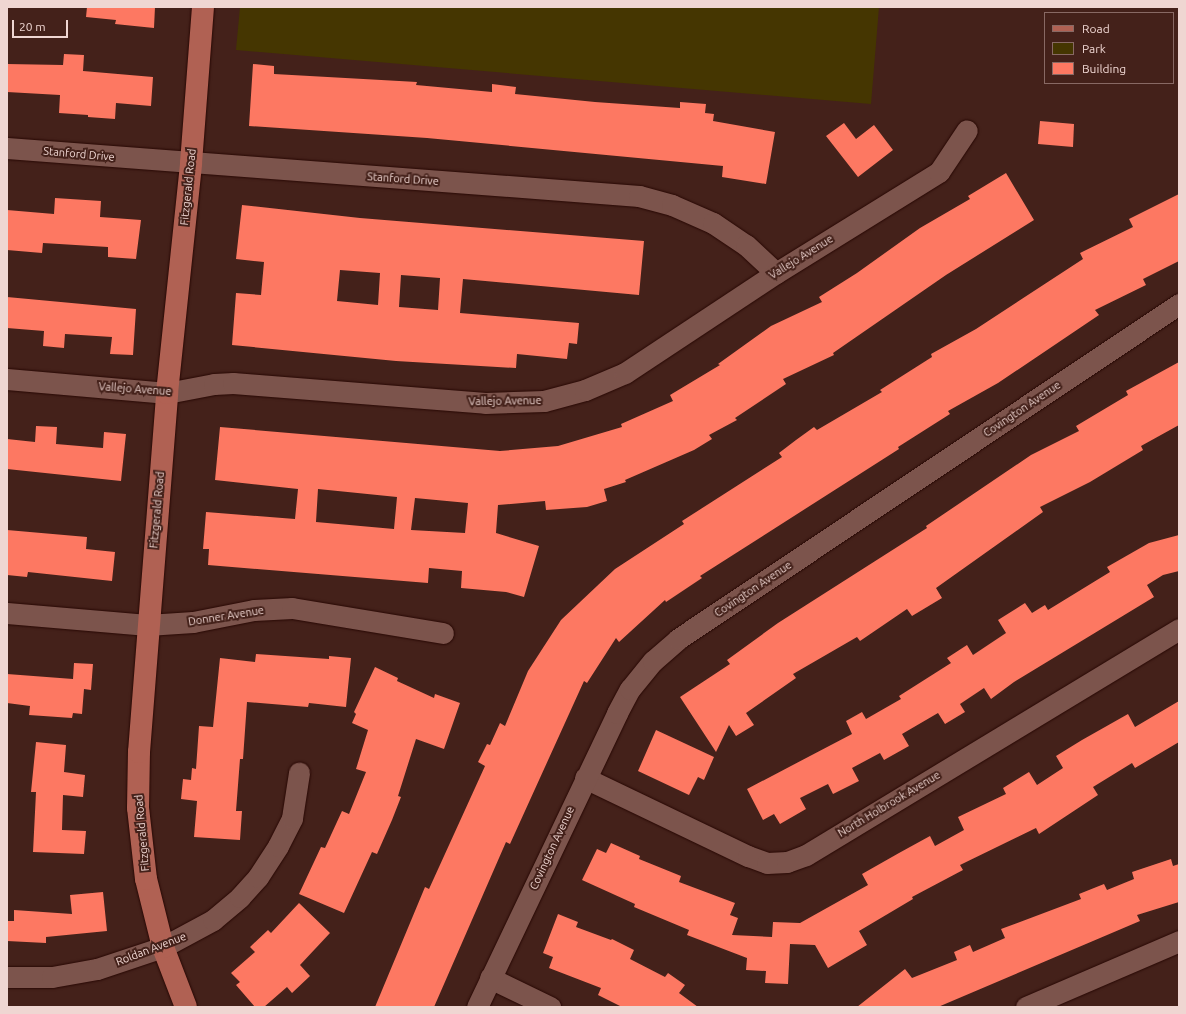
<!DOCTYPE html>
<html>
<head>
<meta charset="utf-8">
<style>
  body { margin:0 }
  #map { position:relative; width:1186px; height:1014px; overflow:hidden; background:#44211a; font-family:Ubuntu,sans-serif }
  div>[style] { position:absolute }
  .green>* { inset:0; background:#453601 }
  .building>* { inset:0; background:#fd7862 }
  .roads { filter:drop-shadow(0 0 1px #280804) drop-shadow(0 0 1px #280804) }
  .minor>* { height:21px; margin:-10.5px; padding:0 10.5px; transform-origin:10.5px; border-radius:10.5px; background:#7c544c }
  .major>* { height:22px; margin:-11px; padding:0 11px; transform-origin:11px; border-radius:11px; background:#b06153 }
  span { translate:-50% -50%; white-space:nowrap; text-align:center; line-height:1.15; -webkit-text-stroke:4px #44211a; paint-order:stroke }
  .street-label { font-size:11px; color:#efd6d2 }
  .frame { position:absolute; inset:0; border:8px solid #efd6d2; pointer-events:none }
  .legend { position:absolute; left:1044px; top:12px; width:130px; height:72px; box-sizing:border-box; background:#44211a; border:1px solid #886964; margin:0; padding:5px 7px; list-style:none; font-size:12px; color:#efd6d2 }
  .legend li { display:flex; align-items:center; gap:8px; height:20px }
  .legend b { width:20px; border:1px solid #886964 }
  .scale { position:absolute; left:12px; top:20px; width:56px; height:18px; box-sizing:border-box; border:2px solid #efd6d2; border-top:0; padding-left:5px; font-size:12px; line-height:14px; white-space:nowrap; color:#efd6d2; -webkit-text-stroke:3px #44211a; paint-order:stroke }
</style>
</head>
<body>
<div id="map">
  <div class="green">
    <i style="clip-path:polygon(240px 7px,879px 7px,871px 104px,236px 50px)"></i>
  </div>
  <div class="building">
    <i style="clip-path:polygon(87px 7px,155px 7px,154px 28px,115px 24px,116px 20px,86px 17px)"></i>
    <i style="clip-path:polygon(64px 54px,84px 55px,83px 71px,153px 77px,151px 106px,116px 103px,115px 119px,88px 117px,88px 115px,59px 113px,60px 95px,7px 92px,7px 64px,63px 65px)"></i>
    <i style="clip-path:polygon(253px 64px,274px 66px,274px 74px,417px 82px,416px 85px,492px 92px,492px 84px,516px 87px,515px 94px,595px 102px,680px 108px,680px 102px,706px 104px,705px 113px,714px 114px,713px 121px,775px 132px,766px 184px,722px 177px,723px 166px,427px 138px,249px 126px)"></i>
    <i style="clip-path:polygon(1040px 121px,1074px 124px,1073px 147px,1038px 144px)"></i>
    <i style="clip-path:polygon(844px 123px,856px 139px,874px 125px,893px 150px,858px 177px,826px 136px)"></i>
    <i style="clip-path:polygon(evenodd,1006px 173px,1034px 220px,946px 275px,833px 353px,834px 355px,783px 379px,786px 384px,735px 418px,737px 420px,709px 435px,712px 439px,694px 450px,625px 480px,626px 482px,604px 489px,607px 501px,587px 507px,546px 510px,545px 501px,498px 505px,496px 533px,539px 546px,524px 597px,506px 592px,461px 588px,462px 571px,429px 568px,428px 583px,208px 565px,209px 549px,203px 549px,206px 512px,295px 519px,298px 489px,215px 480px,220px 427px,500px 451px,558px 446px,622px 427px,621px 424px,673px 401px,670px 395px,720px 365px,718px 364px,771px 326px,822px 302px,819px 297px,857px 273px,920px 228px,970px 199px,968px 196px,1006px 173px,318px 489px,397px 497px,394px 529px,316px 522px,318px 489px,1006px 173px,415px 498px,468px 503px,465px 533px,411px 530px,415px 498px)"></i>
    <i style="clip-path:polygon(1179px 194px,1179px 261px,1143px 279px,1146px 285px,1095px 310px,1099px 315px,998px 383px,948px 411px,950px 414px,898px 447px,899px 449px,700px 576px,702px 578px,666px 602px,665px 600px,619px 642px,616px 638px,587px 683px,584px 681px,510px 844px,506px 842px,434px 1007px,375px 1007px,425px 887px,429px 889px,485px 766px,478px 762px,487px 744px,490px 745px,500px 723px,505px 726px,528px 671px,561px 620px,615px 569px,684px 524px,682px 521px,782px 457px,779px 453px,796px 440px,814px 427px,817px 430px,882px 392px,880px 390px,932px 357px,931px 354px,976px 329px,1083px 259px,1080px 253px,1133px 227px,1129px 219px)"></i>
    <i style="clip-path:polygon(55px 198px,101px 201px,100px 217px,141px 220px,136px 259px,108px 257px,108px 247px,43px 243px,42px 253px,7px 250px,7px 210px,54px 214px)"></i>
    <i style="clip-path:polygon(evenodd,242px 205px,360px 218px,644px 241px,639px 295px,463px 279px,460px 313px,579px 323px,577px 344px,569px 343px,567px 359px,517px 354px,516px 368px,396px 361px,232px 345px,236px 293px,261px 295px,264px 262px,236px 259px,242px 205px,340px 270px,380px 273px,378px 305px,337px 301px,340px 270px,242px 205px,401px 275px,440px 278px,438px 310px,399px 307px,401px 275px)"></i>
    <i style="clip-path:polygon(7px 297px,136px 309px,133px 355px,110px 354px,112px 337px,65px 334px,64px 348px,43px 346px,44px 331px,7px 328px)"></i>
    <i style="clip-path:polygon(1179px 362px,1179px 425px,1141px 446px,1143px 450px,1090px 482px,1040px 507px,1043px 512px,936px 588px,942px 598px,912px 616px,907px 609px,860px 641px,857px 637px,793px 674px,796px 678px,746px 713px,754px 725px,736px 736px,729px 725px,716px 752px,680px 697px,730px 664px,727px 660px,778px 623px,927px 528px,926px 526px,1031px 455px,1079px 431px,1076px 426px,1128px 395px,1126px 391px)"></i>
    <i style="clip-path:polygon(36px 426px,57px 427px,56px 444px,103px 448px,104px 432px,126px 434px,121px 481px,7px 469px,7px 439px,35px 442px)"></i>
    <i style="clip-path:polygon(7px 530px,87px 537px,86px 549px,115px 552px,112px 581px,28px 572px,27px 577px,7px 575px)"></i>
    <i style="clip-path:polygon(1179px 535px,1179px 571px,1163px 575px,1147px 585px,1154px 597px,1014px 682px,991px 699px,984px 688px,960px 704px,965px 712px,945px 724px,938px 713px,902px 734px,909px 746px,884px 760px,880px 753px,852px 768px,859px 781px,833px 794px,828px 784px,800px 798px,806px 809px,780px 824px,774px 814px,763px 820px,747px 789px,852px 734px,846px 721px,862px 712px,866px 719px,901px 699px,899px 696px,951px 663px,947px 658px,967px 645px,973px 655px,1006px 633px,998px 620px,1025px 603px,1032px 613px,1045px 605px,1048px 610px,1110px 572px,1107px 567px,1149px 543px)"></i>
    <i style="clip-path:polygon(256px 654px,329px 659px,329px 656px,351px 658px,346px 707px,309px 703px,308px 707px,247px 702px,243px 759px,240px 759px,236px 811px,242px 811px,240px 840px,194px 837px,197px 801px,181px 799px,183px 779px,191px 780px,192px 768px,196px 769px,199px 726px,213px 727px,220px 658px,255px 662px)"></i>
    <i style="clip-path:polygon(74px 663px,93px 664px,91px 690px,84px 689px,82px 714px,73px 713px,72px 718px,29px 715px,30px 706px,7px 703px,7px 674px,73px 679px)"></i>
    <i style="clip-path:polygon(375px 667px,398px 678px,397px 681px,434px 698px,435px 694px,460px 703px,444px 749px,416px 739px,398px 796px,401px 797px,392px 820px,377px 854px,372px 852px,344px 913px,299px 894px,321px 847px,325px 848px,342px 811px,349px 814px,366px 772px,356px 769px,368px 730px,352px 723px,356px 714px,354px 712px)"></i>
    <i style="clip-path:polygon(1179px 701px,1179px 742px,1135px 768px,1132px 763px,1093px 787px,1098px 795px,1039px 834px,1036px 828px,960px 865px,963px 870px,912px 897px,913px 899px,859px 931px,867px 945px,828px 968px,815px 945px,790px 944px,788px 984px,765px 983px,766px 971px,746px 970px,747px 958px,687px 935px,689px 930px,634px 907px,635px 904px,582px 880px,597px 849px,606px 853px,611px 843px,640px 856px,639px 859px,681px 876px,679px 882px,735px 903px,730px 915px,738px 918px,732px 935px,772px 937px,773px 922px,800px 923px,868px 885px,862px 874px,899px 853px,930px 836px,935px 846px,964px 830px,958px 817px,1006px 794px,1003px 788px,1029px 772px,1037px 785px,1063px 768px,1056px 756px,1082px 740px,1128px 714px,1135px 727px)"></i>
    <i style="clip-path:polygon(656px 730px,714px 757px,704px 780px,698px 777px,689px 795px,638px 771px)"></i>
    <i style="clip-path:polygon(36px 742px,66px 745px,64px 772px,85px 775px,83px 797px,63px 795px,62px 830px,86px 831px,84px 854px,33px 852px,36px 792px,31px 792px)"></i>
    <i style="clip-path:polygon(1171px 859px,1173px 866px,1179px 864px,1179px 902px,1137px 915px,1140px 921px,938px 1007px,857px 1007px,905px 969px,912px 978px,957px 960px,954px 952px,970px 945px,973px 952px,1005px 938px,1001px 929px,1081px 899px,1079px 894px,1104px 884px,1107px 890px,1134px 879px,1132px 872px)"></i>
    <i style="clip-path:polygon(103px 892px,107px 931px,46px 937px,46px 943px,7px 941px,7px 921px,14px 921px,14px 910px,72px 914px,70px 895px)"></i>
    <i style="clip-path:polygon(299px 903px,330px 933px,300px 965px,310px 976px,292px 993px,287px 987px,264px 1007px,255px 1007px,236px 985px,240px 982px,231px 973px,255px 952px,250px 947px,268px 930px,271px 933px)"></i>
    <i style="clip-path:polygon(558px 914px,578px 922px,576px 927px,611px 940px,612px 939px,634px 950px,630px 959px,665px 977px,668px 973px,685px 985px,679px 993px,698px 1007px,622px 1007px,598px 995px,601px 988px,549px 968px,553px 957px,543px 953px)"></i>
  </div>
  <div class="roads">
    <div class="minor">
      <i style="left:7px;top:148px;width:634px;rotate:4.34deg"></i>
      <i style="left:639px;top:196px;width:34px;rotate:15deg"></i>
      <i style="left:672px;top:205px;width:45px;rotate:23.7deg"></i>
      <i style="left:713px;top:223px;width:40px;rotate:34deg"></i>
      <i style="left:746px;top:245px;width:41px;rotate:43deg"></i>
      <i style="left:7px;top:379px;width:161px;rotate:5deg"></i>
      <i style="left:167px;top:393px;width:48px;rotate:-10.8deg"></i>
      <i style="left:214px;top:384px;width:19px;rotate:-3deg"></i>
      <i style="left:233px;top:383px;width:253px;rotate:4.5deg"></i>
      <i style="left:485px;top:403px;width:59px;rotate:-1.9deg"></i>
      <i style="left:544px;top:401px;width:42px;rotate:-15deg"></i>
      <i style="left:585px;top:390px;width:43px;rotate:-23deg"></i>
      <i style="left:625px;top:373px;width:181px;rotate:-33.5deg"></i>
      <i style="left:776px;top:273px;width:192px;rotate:-31.8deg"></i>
      <i style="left:939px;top:172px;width:50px;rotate:-56.3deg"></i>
      <i style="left:7px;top:613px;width:141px;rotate:4.9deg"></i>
      <i style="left:147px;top:625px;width:46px;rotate:-3.7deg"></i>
      <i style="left:193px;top:622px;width:62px;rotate:-11.1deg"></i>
      <i style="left:254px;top:610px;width:38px;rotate:-3deg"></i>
      <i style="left:292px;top:608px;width:153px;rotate:9.4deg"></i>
      <i style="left:585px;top:778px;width:181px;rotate:25.6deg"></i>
      <i style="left:748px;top:856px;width:20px;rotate:20deg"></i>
      <i style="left:767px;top:863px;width:20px;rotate:-3deg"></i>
      <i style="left:787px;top:862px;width:20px;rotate:-20deg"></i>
      <i style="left:806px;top:855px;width:436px;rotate:-31.2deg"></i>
      <i style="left:7px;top:977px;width:45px"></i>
      <i style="left:52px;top:977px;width:46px;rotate:-10.1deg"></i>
      <i style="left:97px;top:969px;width:70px;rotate:-18.4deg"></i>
      <i style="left:163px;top:947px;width:57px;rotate:-28.4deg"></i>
      <i style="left:213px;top:920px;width:35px;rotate:-40deg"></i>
      <i style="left:240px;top:897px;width:27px;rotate:-48deg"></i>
      <i style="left:258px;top:877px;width:37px;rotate:-57deg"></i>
      <i style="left:278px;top:846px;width:31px;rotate:-63deg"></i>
      <i style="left:292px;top:818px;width:46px;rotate:-81.2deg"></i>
      <i style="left:490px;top:978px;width:67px;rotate:25.8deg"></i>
      <i style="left:477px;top:1007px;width:326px;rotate:-64.5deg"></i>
      <i style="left:617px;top:713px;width:27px;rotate:-62deg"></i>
      <i style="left:630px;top:689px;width:36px;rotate:-51deg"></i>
      <i style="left:653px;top:661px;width:33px;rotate:-41deg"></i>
      <i style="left:678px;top:639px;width:603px;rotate:-33.77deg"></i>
      <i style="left:1026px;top:1007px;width:167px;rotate:-23.3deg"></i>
    </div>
    <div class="major">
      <i style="left:186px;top:1007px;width:64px;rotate:-111deg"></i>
      <i style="left:163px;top:947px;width:70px;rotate:-104deg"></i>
      <i style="left:146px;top:879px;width:71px;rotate:-96.4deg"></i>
      <i style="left:138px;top:808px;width:56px;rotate:-89deg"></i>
      <i style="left:139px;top:752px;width:360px;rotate:-85.5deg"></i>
      <i style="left:167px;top:393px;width:231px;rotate:-84deg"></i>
      <i style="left:191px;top:163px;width:156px;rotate:-85.6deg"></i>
    </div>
  </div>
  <div class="street-label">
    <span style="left:79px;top:154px;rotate:5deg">Stanford Drive</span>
    <span style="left:403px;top:179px;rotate:4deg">Stanford Drive</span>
    <span style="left:188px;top:187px;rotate:-84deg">Fitzgerald Road</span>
    <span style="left:801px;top:257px;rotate:-32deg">Vallejo Avenue</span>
    <span style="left:135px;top:389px;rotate:4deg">Vallejo Avenue</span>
    <span style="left:505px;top:401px;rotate:-1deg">Vallejo Avenue</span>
    <span style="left:1022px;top:409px;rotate:-34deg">Covington Avenue</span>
    <span style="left:157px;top:510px;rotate:-85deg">Fitzgerald Road</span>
    <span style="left:753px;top:589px;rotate:-34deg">Covington Avenue</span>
    <span style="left:226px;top:616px;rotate:-9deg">Donner Avenue</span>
    <span style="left:889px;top:804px;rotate:-31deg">North Holbrook Avenue</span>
    <span style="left:142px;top:833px;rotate:-95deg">Fitzgerald Road</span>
    <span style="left:552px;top:848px;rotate:-65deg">Covington Avenue</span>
    <span style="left:151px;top:949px;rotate:-21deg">Roldan Avenue</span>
  </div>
  <div class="frame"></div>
  <ul class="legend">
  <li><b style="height:5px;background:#b06153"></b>Road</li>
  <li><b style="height:11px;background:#453601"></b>Park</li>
  <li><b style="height:11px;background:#fd7862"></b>Building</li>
  </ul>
  <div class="scale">20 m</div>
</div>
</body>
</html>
